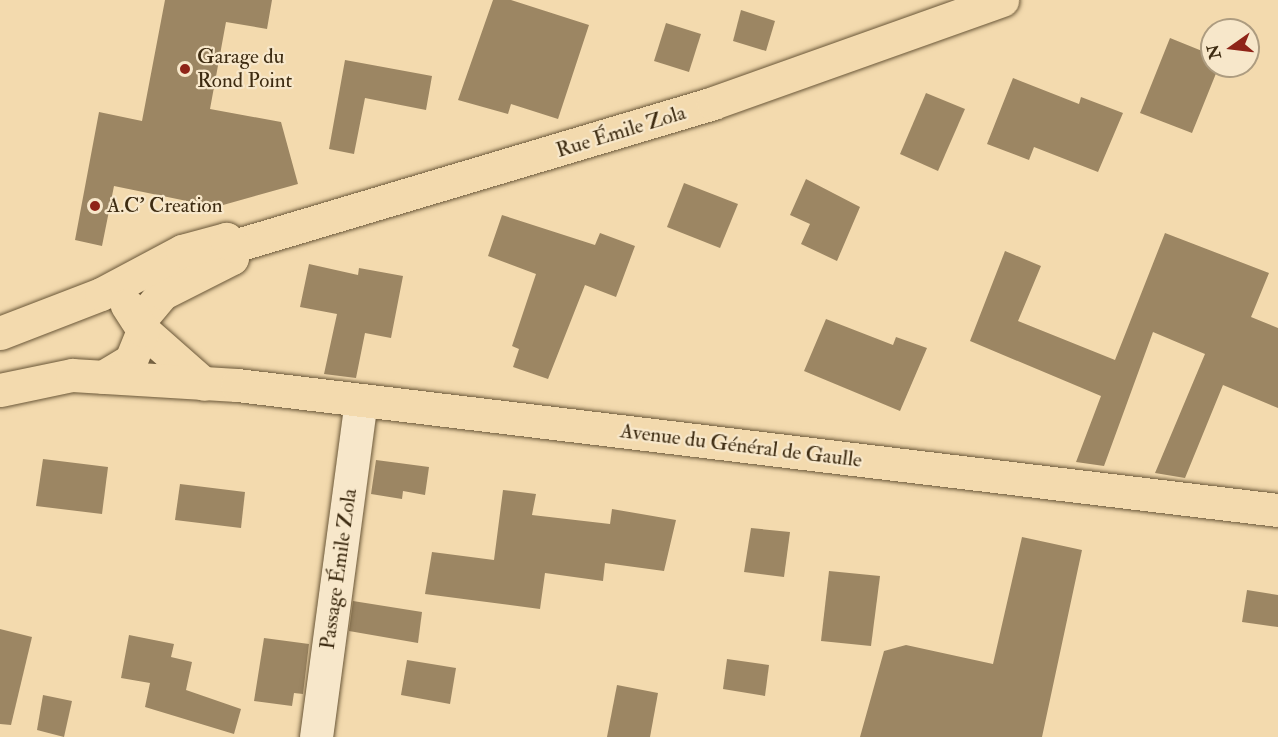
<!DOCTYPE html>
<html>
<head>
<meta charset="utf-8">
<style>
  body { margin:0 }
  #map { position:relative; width:1278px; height:737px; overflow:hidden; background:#f3daae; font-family:"IM FELL Double Pica",serif }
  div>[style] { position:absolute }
  .building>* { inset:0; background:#9c8663 }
  .roads { filter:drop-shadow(0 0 2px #6a5738) drop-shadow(0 0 2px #6a5738) }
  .minor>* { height:33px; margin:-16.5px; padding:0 16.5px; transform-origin:16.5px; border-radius:16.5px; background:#f7e7ca }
  .major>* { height:33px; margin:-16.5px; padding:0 16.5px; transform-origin:16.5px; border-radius:16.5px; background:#f3daae }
  .dots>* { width:16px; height:16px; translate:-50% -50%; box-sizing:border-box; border:3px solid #f7e7ca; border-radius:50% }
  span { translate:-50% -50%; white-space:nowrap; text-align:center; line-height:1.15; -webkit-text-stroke:4.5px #f7e7ca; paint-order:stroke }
  .poi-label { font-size:21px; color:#3d2b11 }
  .left { translate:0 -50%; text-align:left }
  .street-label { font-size:21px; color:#3d2b11 }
  .north { position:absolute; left:1200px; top:18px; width:60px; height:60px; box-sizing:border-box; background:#f7e7ca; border:2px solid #ad9c80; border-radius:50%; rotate:256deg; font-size:16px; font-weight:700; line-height:24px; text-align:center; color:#3d2b11 }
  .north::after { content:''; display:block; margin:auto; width:21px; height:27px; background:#8f2418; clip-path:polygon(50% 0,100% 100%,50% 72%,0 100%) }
</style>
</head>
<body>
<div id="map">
  <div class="building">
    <i style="clip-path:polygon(165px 0,272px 0,267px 29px,226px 22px,210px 109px,281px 122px,298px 184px,216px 207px,114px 186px,102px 246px,75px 240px,99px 112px,142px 121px)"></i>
    <i style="clip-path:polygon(493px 0,511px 0,589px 25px,558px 119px,511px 104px,508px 114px,458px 100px)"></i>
    <i style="clip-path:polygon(741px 10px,775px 21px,766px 51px,733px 41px)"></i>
    <i style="clip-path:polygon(666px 23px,701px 34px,689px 72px,654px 61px)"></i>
    <i style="clip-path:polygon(1170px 38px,1212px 55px,1212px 66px,1219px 66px,1192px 133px,1140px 113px)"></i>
    <i style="clip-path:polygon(345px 60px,432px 76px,426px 110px,365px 98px,354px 154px,329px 149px)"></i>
    <i style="clip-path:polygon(1013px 78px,1079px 104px,1081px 97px,1123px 113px,1098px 172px,1034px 147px,1029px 160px,987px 144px)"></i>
    <i style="clip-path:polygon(926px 93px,965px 109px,938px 171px,900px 154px)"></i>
    <i style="clip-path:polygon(806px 179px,860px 207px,837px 261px,801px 244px,810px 224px,790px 215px)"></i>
    <i style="clip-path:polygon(684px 183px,738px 204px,720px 248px,667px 227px)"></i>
    <i style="clip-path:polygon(502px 215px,595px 245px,600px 233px,635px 246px,616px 297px,585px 285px,548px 379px,513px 367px,519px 349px,512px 346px,536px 274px,488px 256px)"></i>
    <i style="clip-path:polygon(1165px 233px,1269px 273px,1251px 317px,1278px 328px,1278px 408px,1223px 385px,1185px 478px,1155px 473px,1205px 354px,1153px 332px,1104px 466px,1076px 462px,1101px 396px,970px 341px,1005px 251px,1041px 266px,1018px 321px,1115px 360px)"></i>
    <i style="clip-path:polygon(309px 264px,358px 275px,359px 268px,403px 276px,391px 338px,365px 333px,356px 378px,324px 374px,337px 314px,300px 307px)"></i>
    <i style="clip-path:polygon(826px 319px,893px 345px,896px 337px,927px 348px,900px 411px,804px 371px)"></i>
    <i style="clip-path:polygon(43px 459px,108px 467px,102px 514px,36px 506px)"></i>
    <i style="clip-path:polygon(376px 460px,429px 467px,425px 495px,403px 491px,402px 499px,371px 494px)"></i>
    <i style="clip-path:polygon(180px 484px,245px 492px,241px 528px,175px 520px)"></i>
    <i style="clip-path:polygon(503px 490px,536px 494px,532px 515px,610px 524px,612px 509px,676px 520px,664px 571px,605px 563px,603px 581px,545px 573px,540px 609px,425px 594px,432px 552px,494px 560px)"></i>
    <i style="clip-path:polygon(751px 528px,790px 532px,784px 577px,744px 572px)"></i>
    <i style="clip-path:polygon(1022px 537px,1082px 550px,1042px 737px,860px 737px,884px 651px,906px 645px,993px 664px)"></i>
    <i style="clip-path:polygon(829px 571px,880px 576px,871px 646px,821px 641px)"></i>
    <i style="clip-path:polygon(1247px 590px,1278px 595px,1278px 627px,1242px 622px)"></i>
    <i style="clip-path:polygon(353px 601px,422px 612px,418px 643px,349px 631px)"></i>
    <i style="clip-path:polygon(0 629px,32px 637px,11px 725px,0 724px)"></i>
    <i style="clip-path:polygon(129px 635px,174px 644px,171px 657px,192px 662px,186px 690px,241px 709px,234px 734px,145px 707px,150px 683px,121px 678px)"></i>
    <i style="clip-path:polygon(264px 638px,309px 644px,303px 694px,294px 693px,292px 706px,254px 701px)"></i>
    <i style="clip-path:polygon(727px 659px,769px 665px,765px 696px,723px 689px)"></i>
    <i style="clip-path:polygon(407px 660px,456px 668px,450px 704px,401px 695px)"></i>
    <i style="clip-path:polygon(617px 685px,658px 693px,650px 737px,607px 737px)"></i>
    <i style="clip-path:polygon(43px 695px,72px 701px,64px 737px,37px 730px)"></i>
  </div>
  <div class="roads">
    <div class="minor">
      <i style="left:316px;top:737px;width:339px;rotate:-82.4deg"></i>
    </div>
    <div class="major">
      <i style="left:234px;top:246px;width:500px;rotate:-16.6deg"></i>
      <i style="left:713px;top:103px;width:307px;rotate:-19.6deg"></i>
      <i style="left:140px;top:320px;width:35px;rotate:-50deg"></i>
      <i style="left:163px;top:293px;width:77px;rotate:-26.9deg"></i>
      <i style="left:232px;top:258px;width:12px;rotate:-81deg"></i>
      <i style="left:143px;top:330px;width:81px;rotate:41.5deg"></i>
      <i style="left:0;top:333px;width:108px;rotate:-21.1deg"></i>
      <i style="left:101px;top:294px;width:92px;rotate:-28deg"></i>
      <i style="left:182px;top:251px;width:46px;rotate:-15.3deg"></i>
      <i style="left:226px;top:239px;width:11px;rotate:41deg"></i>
      <i style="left:103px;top:377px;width:33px;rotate:-31deg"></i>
      <i style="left:131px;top:360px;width:32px;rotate:-68deg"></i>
      <i style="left:143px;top:330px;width:30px;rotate:-123deg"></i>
      <i style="left:0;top:390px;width:74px;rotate:-11.8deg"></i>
      <i style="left:72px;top:375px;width:165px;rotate:3.5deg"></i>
      <i style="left:237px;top:385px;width:1048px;rotate:6.85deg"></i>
    </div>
  </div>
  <div class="dots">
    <i style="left:185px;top:69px;background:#8f2418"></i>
    <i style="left:95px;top:206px;background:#8f2418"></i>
  </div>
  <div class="poi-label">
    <span class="left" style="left:197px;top:69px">Garage du<br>Rond Point</span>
    <span class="left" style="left:107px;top:206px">A.C' Creation</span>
  </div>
  <div class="street-label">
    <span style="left:621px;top:132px;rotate:-17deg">Rue Émile Zola</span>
    <span style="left:741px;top:446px;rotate:7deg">Avenue du Général de Gaulle</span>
    <span style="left:339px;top:569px;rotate:-82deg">Passage Émile Zola</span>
  </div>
  <div class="north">N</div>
</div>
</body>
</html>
